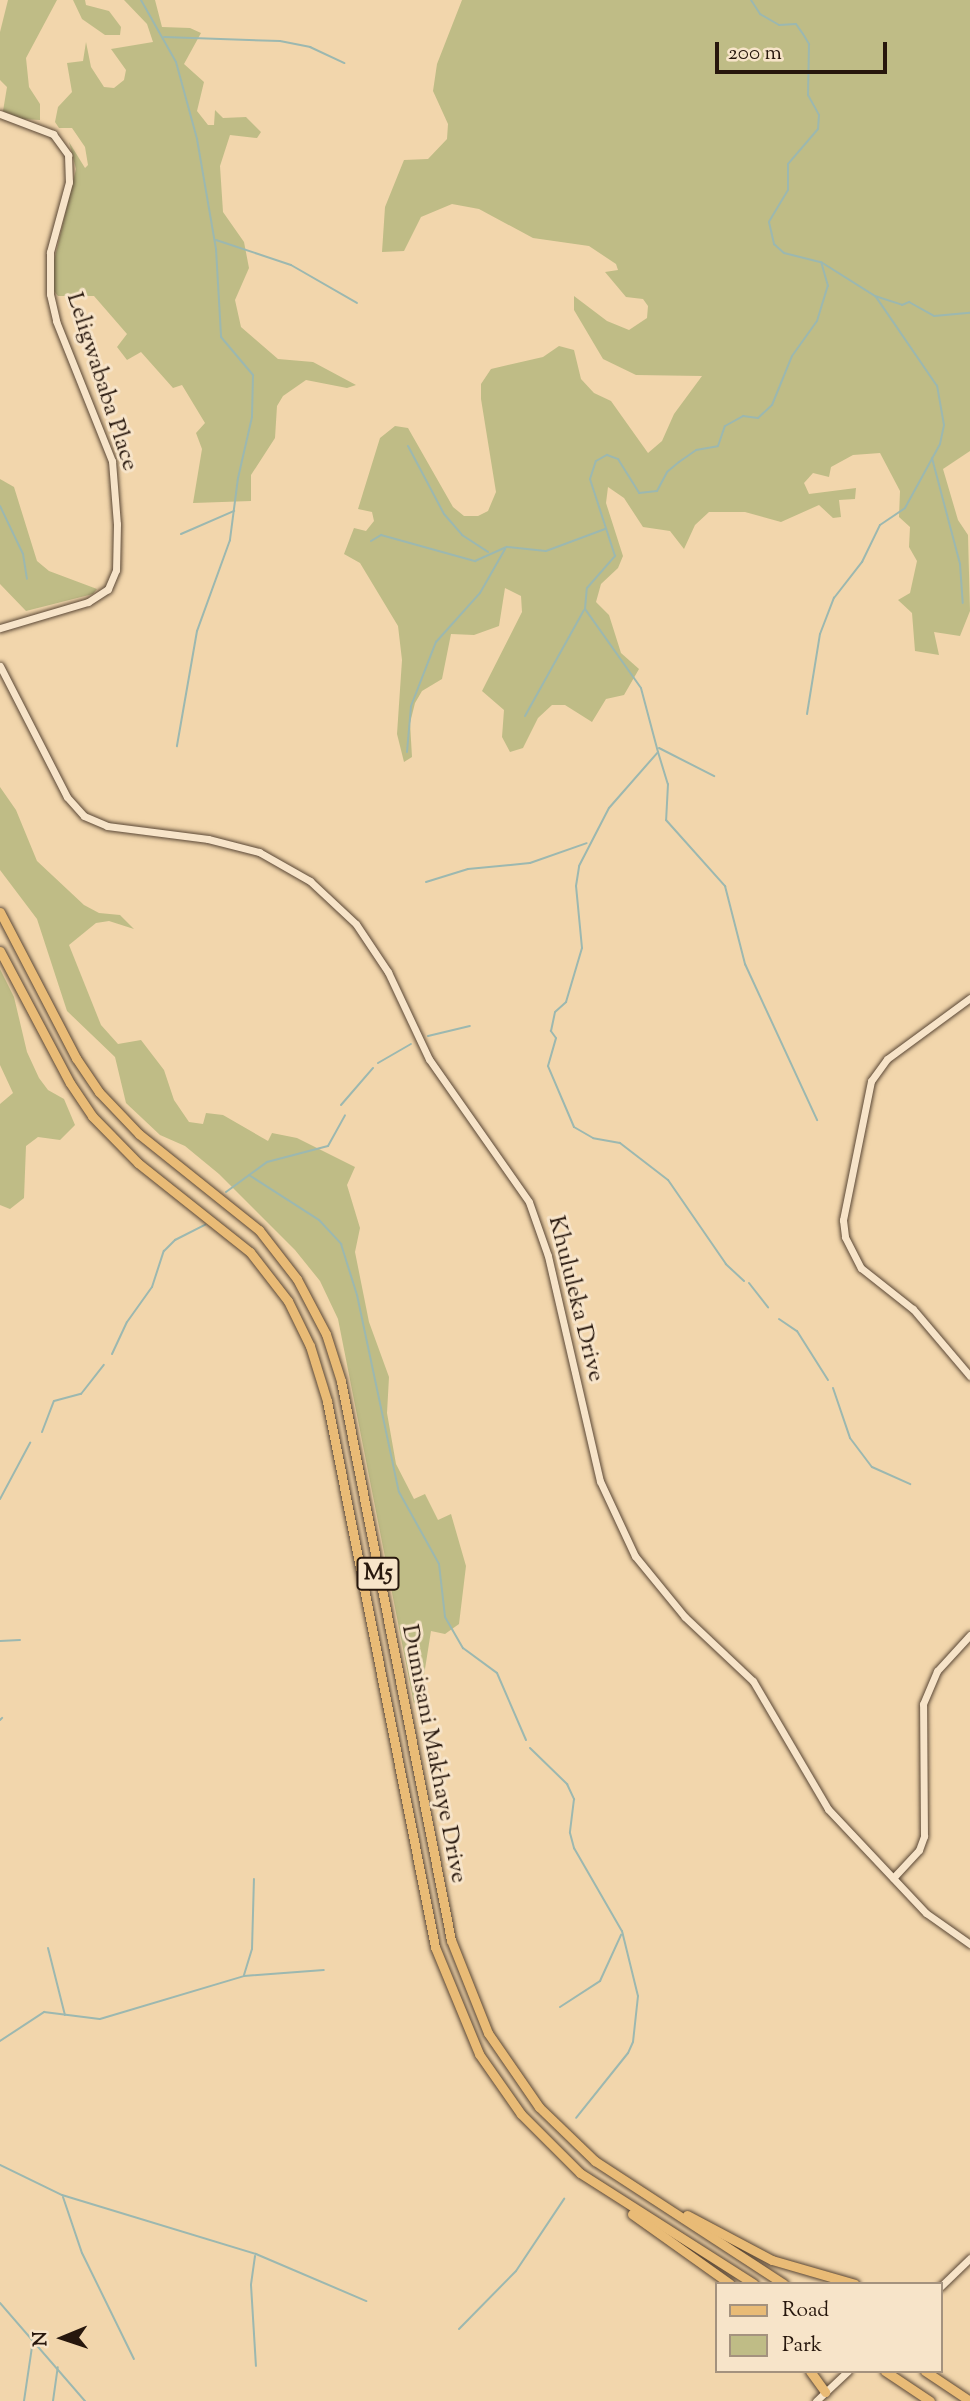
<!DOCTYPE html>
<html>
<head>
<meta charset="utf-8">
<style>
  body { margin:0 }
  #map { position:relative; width:970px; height:2401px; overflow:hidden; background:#f2d6ac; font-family:"Sorts Mill Goudy",serif }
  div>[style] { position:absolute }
  .green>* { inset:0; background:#bfbc86 }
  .stream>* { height:2px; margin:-1px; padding:0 1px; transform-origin:1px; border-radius:1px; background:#9cb8b0 }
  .roads { filter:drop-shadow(0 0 2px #5a4735) drop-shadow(0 0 2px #5a4735) }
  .tertiary>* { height:7px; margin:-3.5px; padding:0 3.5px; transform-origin:3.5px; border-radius:3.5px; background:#f7e4c9 }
  .primary>* { height:9px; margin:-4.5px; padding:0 4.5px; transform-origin:4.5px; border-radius:4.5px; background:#e9bb76 }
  span { translate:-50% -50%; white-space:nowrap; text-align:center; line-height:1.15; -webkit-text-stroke:6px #f7e4c9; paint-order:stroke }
  .shield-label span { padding:2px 5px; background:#f7e4c9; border:2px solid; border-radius:5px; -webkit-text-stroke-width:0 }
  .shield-label { font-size:23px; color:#27170d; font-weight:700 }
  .street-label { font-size:24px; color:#27170d }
  .legend { position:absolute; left:715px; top:2282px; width:228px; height:91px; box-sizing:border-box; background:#f7e4c9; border:2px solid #a4927e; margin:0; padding:9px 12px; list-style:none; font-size:21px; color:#27170d }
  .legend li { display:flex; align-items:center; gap:14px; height:35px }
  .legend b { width:35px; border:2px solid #a4927e }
  .north { position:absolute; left:28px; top:2303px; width:70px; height:70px; -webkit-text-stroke:5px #f7e4c9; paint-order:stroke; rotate:268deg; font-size:19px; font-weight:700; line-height:28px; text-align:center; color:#27170d }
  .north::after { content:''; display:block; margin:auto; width:24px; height:32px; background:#27170d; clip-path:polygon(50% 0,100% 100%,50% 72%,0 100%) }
  .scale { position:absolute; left:715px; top:42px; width:172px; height:32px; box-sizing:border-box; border:4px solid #27170d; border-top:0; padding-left:9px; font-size:21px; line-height:24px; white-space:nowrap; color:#27170d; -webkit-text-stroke:5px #f7e4c9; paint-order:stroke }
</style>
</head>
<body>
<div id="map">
  <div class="green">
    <i style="clip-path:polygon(8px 0,57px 0,26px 58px,29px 87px,40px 104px,40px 120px,22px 119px,3px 111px,7px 87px,0 80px,0 32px)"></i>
    <i style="clip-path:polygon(85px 0,86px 5px,109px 11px,121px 27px,120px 35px,105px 35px,82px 19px,73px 0)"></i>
    <i style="clip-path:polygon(124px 0,155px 0,162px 27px,190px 28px,201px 33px,184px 64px,204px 82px,197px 111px,208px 125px,214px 125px,215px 110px,223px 118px,246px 117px,261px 132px,257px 138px,230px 135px,220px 166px,223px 212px,244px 242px,249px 268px,235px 300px,241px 327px,278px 359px,313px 362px,356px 385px,347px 388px,306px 380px,283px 396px,277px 406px,275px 438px,251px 475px,251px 501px,193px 503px,202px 449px,196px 433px,205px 423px,182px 385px,173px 388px,141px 352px,127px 360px,117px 347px,127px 334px,94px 296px,58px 296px,54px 291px,53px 265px,76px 169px,69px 142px,85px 168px,88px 165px,85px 147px,72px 128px,59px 128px,55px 122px,58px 107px,72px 92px,67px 63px,83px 61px,86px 42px,91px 67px,104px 87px,114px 88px,124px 80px,126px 70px,111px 49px,153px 42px,147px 24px)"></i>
    <i style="clip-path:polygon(462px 0,970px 0,970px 451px,943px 469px,958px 520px,968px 535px,970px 611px,960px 636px,934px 632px,939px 655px,915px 651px,912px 613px,898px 600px,910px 593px,917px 561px,909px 547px,910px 527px,899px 517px,900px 491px,880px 453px,853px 455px,831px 467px,829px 477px,813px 473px,804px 483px,809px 494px,856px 488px,855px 499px,839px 500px,841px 517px,833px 518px,819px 505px,781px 522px,745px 512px,709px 512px,695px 525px,684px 549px,670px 531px,643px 527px,624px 498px,608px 487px,606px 503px,623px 556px,618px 568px,601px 584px,596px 602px,609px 615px,621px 653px,639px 669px,624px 695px,606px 699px,592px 722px,565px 705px,552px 705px,538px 718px,523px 748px,510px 752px,502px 737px,504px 710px,482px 691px,522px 612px,521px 596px,505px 588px,499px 626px,474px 635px,451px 634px,442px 679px,422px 691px,415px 703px,410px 723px,412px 757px,404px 762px,397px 734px,402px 660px,398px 626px,360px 563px,344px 554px,354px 528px,366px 531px,374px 521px,372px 512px,358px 509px,380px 438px,395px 426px,408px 428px,453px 507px,464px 516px,478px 516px,488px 511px,496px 492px,481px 399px,481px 384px,491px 369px,543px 357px,559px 346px,574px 350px,581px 379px,594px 393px,611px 401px,648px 453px,662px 441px,674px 414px,702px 376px,636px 375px,603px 359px,574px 310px,574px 296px,607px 321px,629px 330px,647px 318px,648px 306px,643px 299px,626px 297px,605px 272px,618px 270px,616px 264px,589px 246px,533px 238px,479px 209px,452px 204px,421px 217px,404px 251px,382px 252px,385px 207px,404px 160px,428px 159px,447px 139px,448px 124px,433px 91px,437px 64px)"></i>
    <i style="clip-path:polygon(0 479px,14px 487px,37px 561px,49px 571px,97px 589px,93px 594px,26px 611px,0 584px)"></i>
    <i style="clip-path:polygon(0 787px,16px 810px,37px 861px,84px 905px,99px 913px,120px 915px,134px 929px,109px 921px,96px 923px,69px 945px,101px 1025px,118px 1044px,141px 1040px,164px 1070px,174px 1100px,189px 1122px,203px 1124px,206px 1113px,223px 1115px,268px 1141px,272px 1133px,297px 1138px,355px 1167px,347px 1185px,360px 1228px,355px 1252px,369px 1322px,389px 1377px,387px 1413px,396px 1464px,414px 1499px,425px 1494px,438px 1520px,451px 1514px,466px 1566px,459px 1624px,445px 1634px,431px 1631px,422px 1688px,414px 1704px,338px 1319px,320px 1281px,295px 1250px,219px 1174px,185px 1146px,160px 1135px,126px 1103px,115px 1057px,67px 1011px,37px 919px,0 870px)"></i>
    <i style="clip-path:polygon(0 969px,14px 997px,27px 1052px,39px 1078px,48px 1090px,64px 1099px,75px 1125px,60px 1140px,38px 1137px,26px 1146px,24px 1198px,10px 1209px,0 1205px,0 1104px,13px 1093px,0 1065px)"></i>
  </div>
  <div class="stream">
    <i style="left:141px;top:0;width:71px;rotate:60.6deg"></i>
    <i style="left:176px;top:62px;width:80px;rotate:74.7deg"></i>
    <i style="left:197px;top:139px;width:112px;rotate:80.2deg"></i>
    <i style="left:216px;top:249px;width:88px;rotate:86.7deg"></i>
    <i style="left:221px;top:337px;width:50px;rotate:49.9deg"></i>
    <i style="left:253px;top:375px;width:42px;rotate:91.4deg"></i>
    <i style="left:252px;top:417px;width:63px;rotate:102.9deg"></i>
    <i style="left:238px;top:478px;width:63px;rotate:97.4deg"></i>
    <i style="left:230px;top:540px;width:97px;rotate:109.9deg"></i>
    <i style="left:197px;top:631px;width:117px;rotate:99.9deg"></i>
    <i style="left:751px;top:0;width:17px;rotate:57deg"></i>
    <i style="left:760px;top:14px;width:22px;rotate:30deg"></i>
    <i style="left:779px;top:25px;width:17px;rotate:-3deg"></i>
    <i style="left:796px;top:24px;width:12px;rotate:55deg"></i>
    <i style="left:803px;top:34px;width:12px;rotate:59deg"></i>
    <i style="left:809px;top:44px;width:51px;rotate:91.1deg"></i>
    <i style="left:808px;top:95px;width:23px;rotate:61deg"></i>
    <i style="left:819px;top:115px;width:14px;rotate:94deg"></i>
    <i style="left:818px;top:129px;width:46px;rotate:130.6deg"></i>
    <i style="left:788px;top:164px;width:26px;rotate:90deg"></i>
    <i style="left:788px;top:190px;width:37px;rotate:121deg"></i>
    <i style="left:769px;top:222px;width:23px;rotate:77deg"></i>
    <i style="left:774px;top:244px;width:13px;rotate:42deg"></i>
    <i style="left:784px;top:253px;width:38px;rotate:14deg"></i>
    <i style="left:821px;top:262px;width:64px;rotate:32.2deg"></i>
    <i style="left:875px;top:296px;width:28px;rotate:18deg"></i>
    <i style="left:902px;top:305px;width:8px;rotate:-23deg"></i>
    <i style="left:909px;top:302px;width:29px;rotate:29deg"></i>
    <i style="left:934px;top:316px;width:36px;rotate:-5deg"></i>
    <i style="left:164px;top:37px;width:116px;rotate:2deg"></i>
    <i style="left:280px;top:41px;width:31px;rotate:11deg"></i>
    <i style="left:310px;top:47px;width:38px;rotate:25deg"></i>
    <i style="left:216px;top:240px;width:79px;rotate:18.4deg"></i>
    <i style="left:291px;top:265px;width:76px;rotate:29.9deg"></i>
    <i style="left:408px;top:446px;width:77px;rotate:62.1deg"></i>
    <i style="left:444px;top:514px;width:28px;rotate:49deg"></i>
    <i style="left:462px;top:535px;width:31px;rotate:33deg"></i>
    <i style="left:932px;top:458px;width:110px;rotate:75.2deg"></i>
    <i style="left:960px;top:564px;width:39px;rotate:86deg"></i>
    <i style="left:0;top:506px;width:53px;rotate:64.4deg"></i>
    <i style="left:23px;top:554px;width:25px;rotate:81deg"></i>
    <i style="left:181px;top:534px;width:58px;rotate:-23.5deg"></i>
    <i style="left:371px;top:541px;width:12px;rotate:-31deg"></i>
    <i style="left:381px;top:535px;width:98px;rotate:15.5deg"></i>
    <i style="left:475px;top:561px;width:35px;rotate:-24deg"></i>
    <i style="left:507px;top:547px;width:39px;rotate:6deg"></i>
    <i style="left:546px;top:551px;width:63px;rotate:-20.4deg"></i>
    <i style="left:807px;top:714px;width:81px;rotate:-80.8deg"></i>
    <i style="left:820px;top:634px;width:39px;rotate:-69deg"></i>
    <i style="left:834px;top:598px;width:46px;rotate:-52.1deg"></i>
    <i style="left:862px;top:562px;width:41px;rotate:-64.1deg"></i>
    <i style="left:880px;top:525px;width:30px;rotate:-34deg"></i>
    <i style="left:905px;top:508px;width:73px;rotate:-61.3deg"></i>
    <i style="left:940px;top:444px;width:19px;rotate:-78deg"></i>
    <i style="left:944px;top:425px;width:40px;rotate:-100deg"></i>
    <i style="left:937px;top:386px;width:108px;rotate:-124.4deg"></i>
    <i style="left:525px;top:716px;width:121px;rotate:-60.9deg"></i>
    <i style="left:659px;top:748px;width:62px;rotate:27deg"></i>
    <i style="left:407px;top:752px;width:46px;rotate:-85deg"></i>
    <i style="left:411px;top:706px;width:69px;rotate:-68.7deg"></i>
    <i style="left:436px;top:642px;width:66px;rotate:-48.1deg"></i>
    <i style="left:480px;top:593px;width:51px;rotate:-60.4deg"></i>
    <i style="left:658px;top:752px;width:34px;rotate:73deg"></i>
    <i style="left:668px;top:784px;width:36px;rotate:93deg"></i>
    <i style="left:666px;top:820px;width:89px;rotate:48.2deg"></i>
    <i style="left:725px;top:886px;width:81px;rotate:75.6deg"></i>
    <i style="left:745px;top:964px;width:172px;rotate:65.2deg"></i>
    <i style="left:426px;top:882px;width:44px;rotate:-17.2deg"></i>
    <i style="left:468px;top:869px;width:62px;rotate:-5.5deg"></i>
    <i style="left:530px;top:863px;width:60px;rotate:-19.3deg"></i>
    <i style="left:428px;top:1036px;width:43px;rotate:-13.4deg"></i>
    <i style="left:378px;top:1063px;width:38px;rotate:-30deg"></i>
    <i style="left:341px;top:1105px;width:49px;rotate:-49.1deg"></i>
    <i style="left:249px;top:1175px;width:83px;rotate:32.7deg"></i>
    <i style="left:319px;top:1220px;width:33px;rotate:47deg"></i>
    <i style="left:341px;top:1244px;width:53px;rotate:72.6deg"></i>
    <i style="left:357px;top:1295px;width:201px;rotate:78deg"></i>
    <i style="left:399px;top:1492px;width:82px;rotate:60.9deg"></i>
    <i style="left:439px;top:1564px;width:53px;rotate:83.5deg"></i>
    <i style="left:445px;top:1617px;width:36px;rotate:60deg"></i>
    <i style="left:463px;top:1648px;width:42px;rotate:36.3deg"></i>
    <i style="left:497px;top:1673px;width:73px;rotate:66.6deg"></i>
    <i style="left:226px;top:1192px;width:51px;rotate:-36.2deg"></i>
    <i style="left:267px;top:1162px;width:63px;rotate:-14.7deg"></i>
    <i style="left:328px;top:1146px;width:35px;rotate:-61deg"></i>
    <i style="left:744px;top:1281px;width:25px;rotate:-137deg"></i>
    <i style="left:726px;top:1264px;width:102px;rotate:-124.6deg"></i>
    <i style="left:668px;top:1180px;width:61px;rotate:-142.4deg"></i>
    <i style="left:620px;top:1143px;width:27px;rotate:-170deg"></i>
    <i style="left:593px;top:1138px;width:22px;rotate:-150deg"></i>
    <i style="left:574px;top:1127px;width:66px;rotate:-113.1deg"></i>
    <i style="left:548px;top:1066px;width:29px;rotate:-74deg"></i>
    <i style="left:556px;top:1038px;width:9px;rotate:-126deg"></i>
    <i style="left:551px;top:1031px;width:19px;rotate:-78deg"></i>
    <i style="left:555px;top:1012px;width:15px;rotate:-42deg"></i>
    <i style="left:566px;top:1002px;width:56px;rotate:-73.5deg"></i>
    <i style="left:582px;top:948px;width:62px;rotate:-95.5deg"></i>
    <i style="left:576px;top:886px;width:20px;rotate:-81deg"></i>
    <i style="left:579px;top:866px;width:65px;rotate:-62.7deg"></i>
    <i style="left:609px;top:808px;width:74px;rotate:-48.8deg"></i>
    <i style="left:658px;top:752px;width:66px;rotate:-104.9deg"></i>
    <i style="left:641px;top:688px;width:97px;rotate:-125.3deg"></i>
    <i style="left:585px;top:609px;width:21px;rotate:-85deg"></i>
    <i style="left:587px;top:588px;width:43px;rotate:-48.8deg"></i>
    <i style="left:615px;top:556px;width:81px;rotate:-108deg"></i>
    <i style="left:590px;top:479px;width:19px;rotate:-72deg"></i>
    <i style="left:596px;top:461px;width:13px;rotate:-29deg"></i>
    <i style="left:607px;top:455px;width:12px;rotate:20deg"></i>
    <i style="left:618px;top:459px;width:40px;rotate:58deg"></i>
    <i style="left:639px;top:493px;width:18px;rotate:-6deg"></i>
    <i style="left:657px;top:491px;width:21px;rotate:-62deg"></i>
    <i style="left:667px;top:472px;width:16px;rotate:-40deg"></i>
    <i style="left:679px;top:462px;width:21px;rotate:-35deg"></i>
    <i style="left:696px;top:450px;width:22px;rotate:-10deg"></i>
    <i style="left:718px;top:446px;width:21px;rotate:-71deg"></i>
    <i style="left:725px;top:426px;width:21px;rotate:-29deg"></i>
    <i style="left:743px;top:416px;width:15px;rotate:8deg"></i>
    <i style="left:758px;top:418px;width:19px;rotate:-43deg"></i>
    <i style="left:772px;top:405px;width:53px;rotate:-67.8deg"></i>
    <i style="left:792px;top:356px;width:43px;rotate:-54.5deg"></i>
    <i style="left:817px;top:321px;width:37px;rotate:-73deg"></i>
    <i style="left:828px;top:286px;width:25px;rotate:-106deg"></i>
    <i style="left:749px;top:1283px;width:31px;rotate:52deg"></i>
    <i style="left:779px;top:1319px;width:22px;rotate:34deg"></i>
    <i style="left:797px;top:1331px;width:58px;rotate:57.7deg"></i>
    <i style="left:112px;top:1354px;width:35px;rotate:-65deg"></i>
    <i style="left:127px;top:1322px;width:43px;rotate:-54.5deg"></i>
    <i style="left:152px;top:1287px;width:38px;rotate:-72deg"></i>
    <i style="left:164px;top:1251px;width:16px;rotate:-45deg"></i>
    <i style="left:175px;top:1240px;width:34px;rotate:-27deg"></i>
    <i style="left:833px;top:1388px;width:53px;rotate:71.2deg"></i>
    <i style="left:850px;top:1438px;width:36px;rotate:53deg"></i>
    <i style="left:872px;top:1467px;width:42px;rotate:24.1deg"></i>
    <i style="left:42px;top:1432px;width:33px;rotate:-69deg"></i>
    <i style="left:54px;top:1401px;width:28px;rotate:-15deg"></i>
    <i style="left:81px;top:1394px;width:37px;rotate:-52deg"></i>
    <i style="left:0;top:1499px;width:64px;rotate:-61.8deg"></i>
    <i style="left:0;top:1641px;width:20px;rotate:-3deg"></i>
    <i style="left:0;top:1720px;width:3px;rotate:-45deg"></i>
    <i style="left:530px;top:1748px;width:52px;rotate:44.2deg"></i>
    <i style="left:567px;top:1784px;width:17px;rotate:65deg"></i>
    <i style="left:574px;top:1799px;width:34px;rotate:97deg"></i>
    <i style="left:570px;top:1833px;width:16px;rotate:75deg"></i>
    <i style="left:574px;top:1848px;width:96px;rotate:60deg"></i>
    <i style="left:622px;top:1931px;width:67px;rotate:76.2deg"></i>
    <i style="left:638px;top:1996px;width:46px;rotate:96.2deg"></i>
    <i style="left:633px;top:2042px;width:12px;rotate:114deg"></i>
    <i style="left:628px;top:2053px;width:83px;rotate:128.7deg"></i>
    <i style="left:48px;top:1948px;width:69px;rotate:75.8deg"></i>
    <i style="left:244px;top:1975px;width:27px;rotate:-73deg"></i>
    <i style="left:252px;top:1949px;width:70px;rotate:-88.4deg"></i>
    <i style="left:560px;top:2007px;width:48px;rotate:-33deg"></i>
    <i style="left:600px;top:1981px;width:51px;rotate:-65.5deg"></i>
    <i style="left:0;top:2041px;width:53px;rotate:-33.4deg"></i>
    <i style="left:44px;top:2012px;width:56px;rotate:7.1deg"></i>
    <i style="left:100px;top:2019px;width:150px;rotate:-16.6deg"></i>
    <i style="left:244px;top:1976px;width:80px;rotate:-4.3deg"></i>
    <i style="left:0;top:2165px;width:69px;rotate:25.8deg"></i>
    <i style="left:62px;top:2195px;width:203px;rotate:16.9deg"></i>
    <i style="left:256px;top:2254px;width:120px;rotate:23.1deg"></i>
    <i style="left:63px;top:2197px;width:59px;rotate:71.3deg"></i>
    <i style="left:82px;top:2253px;width:118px;rotate:63.9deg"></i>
    <i style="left:255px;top:2256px;width:29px;rotate:98deg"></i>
    <i style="left:251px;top:2285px;width:81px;rotate:86.5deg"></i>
    <i style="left:0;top:2303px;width:130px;rotate:49.1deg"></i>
    <i style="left:459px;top:2329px;width:81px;rotate:-45.5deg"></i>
    <i style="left:516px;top:2271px;width:87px;rotate:-56.3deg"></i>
    <i style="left:24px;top:2401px;width:62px;rotate:-81.6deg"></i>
    <i style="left:53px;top:2401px;width:34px;rotate:-82deg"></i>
  </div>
  <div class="roads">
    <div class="tertiary">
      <i style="left:0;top:114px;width:57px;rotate:20.7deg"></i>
      <i style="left:53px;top:134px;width:26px;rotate:54deg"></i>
      <i style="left:68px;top:155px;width:27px;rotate:88deg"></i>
      <i style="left:69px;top:182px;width:73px;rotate:105.2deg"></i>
      <i style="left:50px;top:252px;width:42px;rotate:90deg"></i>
      <i style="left:50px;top:294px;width:28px;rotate:77deg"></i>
      <i style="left:56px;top:321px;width:151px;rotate:68.2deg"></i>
      <i style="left:112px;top:461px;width:63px;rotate:85.5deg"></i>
      <i style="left:117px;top:524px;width:46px;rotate:91.2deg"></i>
      <i style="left:116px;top:570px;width:21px;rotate:113deg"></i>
      <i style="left:108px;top:589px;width:24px;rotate:147deg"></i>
      <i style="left:88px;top:602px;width:92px;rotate:163.5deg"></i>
      <i style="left:0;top:666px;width:147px;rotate:62.9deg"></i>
      <i style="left:67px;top:797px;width:25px;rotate:48deg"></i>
      <i style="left:84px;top:816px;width:25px;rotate:23deg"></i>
      <i style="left:107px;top:826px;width:102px;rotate:7.3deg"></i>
      <i style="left:208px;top:839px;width:53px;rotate:14.3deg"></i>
      <i style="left:259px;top:852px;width:59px;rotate:29.6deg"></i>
      <i style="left:310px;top:881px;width:63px;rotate:43.1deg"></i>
      <i style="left:356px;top:924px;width:58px;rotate:56.3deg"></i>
      <i style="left:388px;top:972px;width:96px;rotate:64.8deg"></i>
      <i style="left:429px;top:1059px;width:174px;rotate:55deg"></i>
      <i style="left:529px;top:1202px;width:57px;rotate:70.6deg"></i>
      <i style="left:548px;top:1256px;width:231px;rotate:77deg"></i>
      <i style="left:600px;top:1481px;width:83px;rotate:65deg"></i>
      <i style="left:635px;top:1556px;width:79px;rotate:50.7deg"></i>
      <i style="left:685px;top:1617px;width:93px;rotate:43.3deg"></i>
      <i style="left:753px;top:1681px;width:148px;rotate:59.6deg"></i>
      <i style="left:828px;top:1809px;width:143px;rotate:46.7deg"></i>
      <i style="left:926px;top:1913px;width:54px;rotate:35.2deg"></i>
      <i style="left:970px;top:998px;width:103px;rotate:143.7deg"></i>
      <i style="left:887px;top:1059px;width:27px;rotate:126deg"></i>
      <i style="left:871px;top:1081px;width:142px;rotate:101.4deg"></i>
      <i style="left:843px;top:1220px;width:17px;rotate:83deg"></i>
      <i style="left:845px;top:1237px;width:35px;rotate:63deg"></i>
      <i style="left:861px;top:1268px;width:66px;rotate:38.3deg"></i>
      <i style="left:913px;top:1309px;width:88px;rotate:49.6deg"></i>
      <i style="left:893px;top:1878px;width:38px;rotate:-47deg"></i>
      <i style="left:919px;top:1850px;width:15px;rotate:-70deg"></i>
      <i style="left:924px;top:1836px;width:132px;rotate:-90.4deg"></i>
      <i style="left:923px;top:1704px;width:36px;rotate:-67deg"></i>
      <i style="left:937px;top:1671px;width:49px;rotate:-47.5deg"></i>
      <i style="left:940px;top:2287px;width:42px;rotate:-44deg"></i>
      <i style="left:816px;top:2401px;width:44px;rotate:-43.2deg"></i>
    </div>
    <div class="primary">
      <i style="left:0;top:912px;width:165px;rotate:62.5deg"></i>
      <i style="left:76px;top:1058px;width:41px;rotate:55.9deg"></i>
      <i style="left:99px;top:1092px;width:58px;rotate:46.4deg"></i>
      <i style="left:139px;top:1134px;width:154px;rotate:38.7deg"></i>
      <i style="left:259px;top:1230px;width:62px;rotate:52.2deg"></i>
      <i style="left:297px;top:1279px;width:62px;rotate:62.2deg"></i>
      <i style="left:326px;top:1334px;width:49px;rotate:72.3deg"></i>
      <i style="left:341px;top:1381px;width:570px;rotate:78.87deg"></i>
      <i style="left:451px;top:1940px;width:100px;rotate:68.3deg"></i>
      <i style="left:488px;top:2033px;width:90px;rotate:55.4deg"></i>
      <i style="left:539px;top:2107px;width:78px;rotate:44deg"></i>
      <i style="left:595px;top:2161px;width:225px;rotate:33.1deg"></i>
      <i style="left:0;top:951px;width:149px;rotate:62.1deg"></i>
      <i style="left:70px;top:1083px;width:40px;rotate:56deg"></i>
      <i style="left:92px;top:1116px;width:66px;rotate:45.6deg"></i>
      <i style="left:138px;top:1163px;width:143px;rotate:38.5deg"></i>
      <i style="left:250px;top:1252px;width:62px;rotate:52.2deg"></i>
      <i style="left:288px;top:1301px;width:50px;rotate:63.9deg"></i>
      <i style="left:310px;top:1346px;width:58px;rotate:72.8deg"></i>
      <i style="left:327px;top:1401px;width:557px;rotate:78.81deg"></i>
      <i style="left:435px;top:1947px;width:116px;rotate:67.6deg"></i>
      <i style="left:479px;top:2054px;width:73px;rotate:55deg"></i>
      <i style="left:521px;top:2114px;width:83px;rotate:45deg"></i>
      <i style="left:580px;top:2173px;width:206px;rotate:32.5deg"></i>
      <i style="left:632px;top:2214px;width:120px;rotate:35.5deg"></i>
      <i style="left:687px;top:2215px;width:96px;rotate:27.9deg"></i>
      <i style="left:772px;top:2260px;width:86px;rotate:16.1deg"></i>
      <i style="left:810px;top:2371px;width:26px;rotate:54deg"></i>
      <i style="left:885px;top:2371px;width:54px;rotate:33.7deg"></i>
      <i style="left:925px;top:2371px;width:54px;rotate:33.7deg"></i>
    </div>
  </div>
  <div class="shield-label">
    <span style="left:378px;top:1574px">M5</span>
  </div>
  <div class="street-label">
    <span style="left:101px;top:382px;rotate:72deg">Leligwababa Place</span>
    <span style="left:575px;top:1299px;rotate:76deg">Khululeka Drive</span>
    <span style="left:433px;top:1754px;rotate:79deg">Dumisani Makhaye Drive</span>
  </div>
  <ul class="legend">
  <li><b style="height:9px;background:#e9bb76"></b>Road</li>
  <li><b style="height:19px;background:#bfbc86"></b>Park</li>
  </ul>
  <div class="north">N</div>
  <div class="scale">200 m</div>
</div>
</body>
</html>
